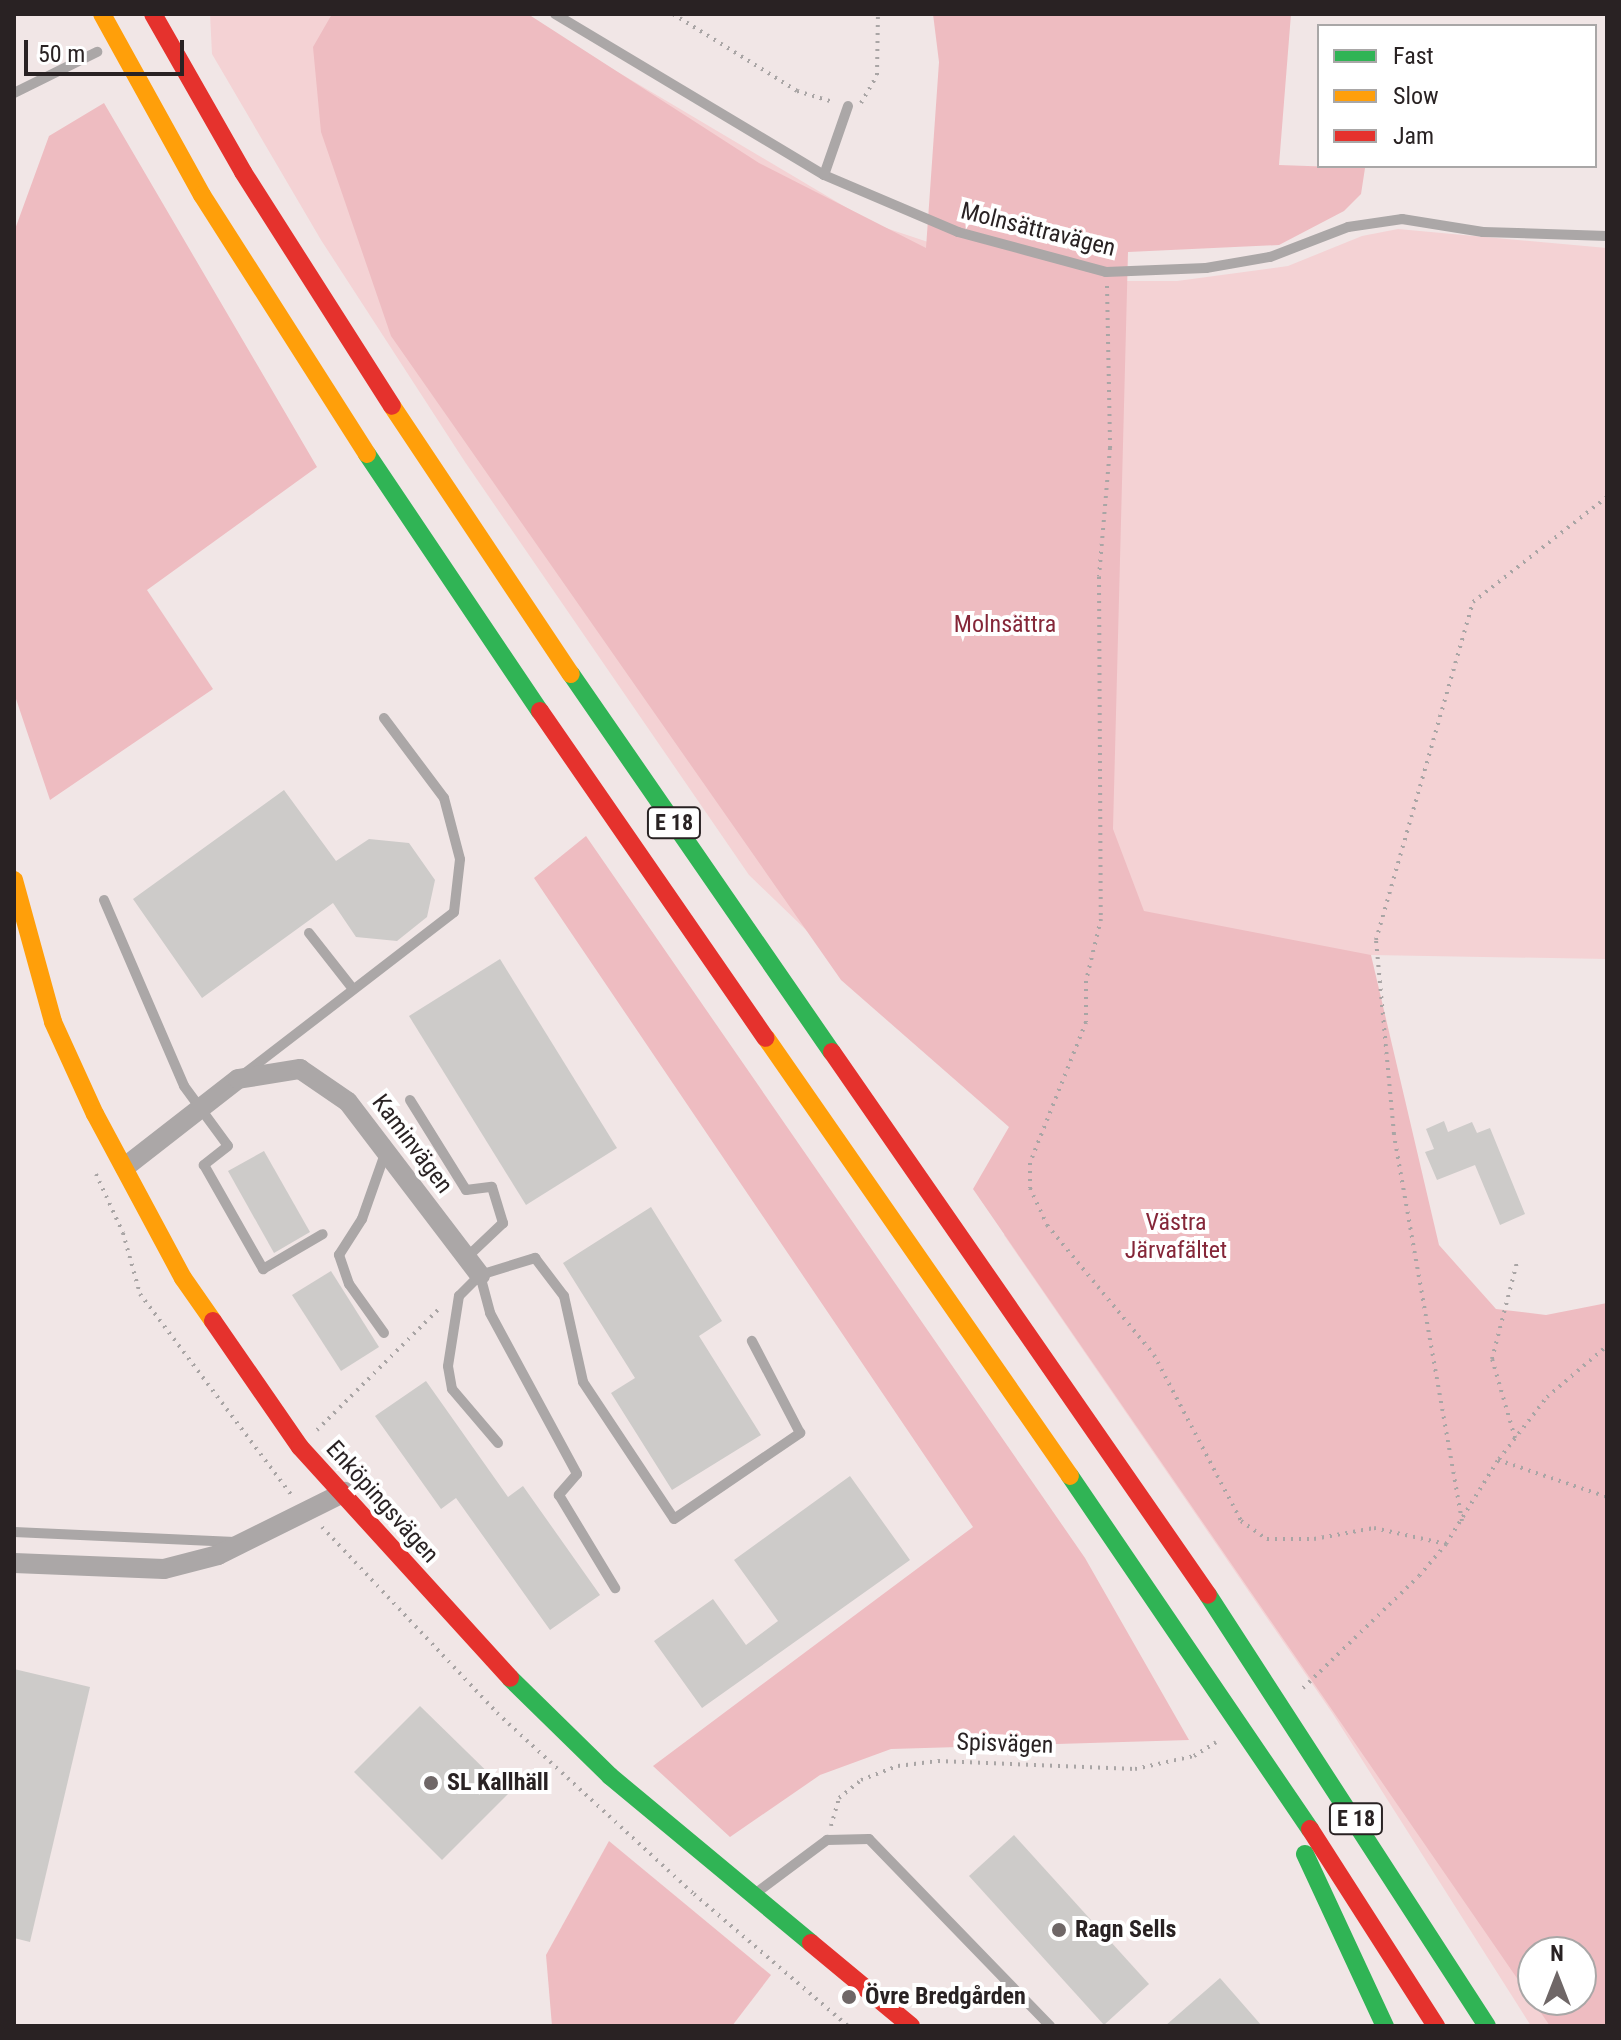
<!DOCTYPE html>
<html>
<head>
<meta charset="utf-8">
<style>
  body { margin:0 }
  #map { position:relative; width:1621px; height:2040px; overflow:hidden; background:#f1e6e6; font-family:"Roboto Condensed",sans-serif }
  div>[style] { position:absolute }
  .green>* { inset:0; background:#f4d2d4 }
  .forest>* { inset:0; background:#eebcc1 }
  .building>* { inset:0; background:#cdcbc9 }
  .path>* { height:4px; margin-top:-2px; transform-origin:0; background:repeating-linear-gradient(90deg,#a9a5a5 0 2px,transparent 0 8px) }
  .lane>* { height:10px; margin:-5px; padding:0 5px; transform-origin:5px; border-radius:5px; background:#aba7a7 }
  .street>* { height:20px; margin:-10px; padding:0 10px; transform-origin:10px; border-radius:10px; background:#aba7a7 }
  .fast>* { height:18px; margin:-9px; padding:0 9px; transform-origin:9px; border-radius:9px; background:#30b455 }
  .slow>* { height:18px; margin:-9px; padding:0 9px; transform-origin:9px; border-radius:9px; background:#ff9f0a }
  .jam>* { height:18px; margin:-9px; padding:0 9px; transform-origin:9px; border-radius:9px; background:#e5322d }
  .dots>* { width:22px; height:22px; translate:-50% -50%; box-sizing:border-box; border:4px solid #fff; border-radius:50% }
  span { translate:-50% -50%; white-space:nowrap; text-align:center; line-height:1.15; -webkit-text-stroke:8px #fff; paint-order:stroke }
  .shield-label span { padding:2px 6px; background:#fff; border:2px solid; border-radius:6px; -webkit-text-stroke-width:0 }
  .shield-label { font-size:22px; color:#292223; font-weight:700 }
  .street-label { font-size:24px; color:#292223 }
  .park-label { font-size:24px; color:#852638 }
  .poi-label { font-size:24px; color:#292223; font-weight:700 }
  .left { translate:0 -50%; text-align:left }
  .frame { position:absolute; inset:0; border:16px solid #292223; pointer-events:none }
  .legend { position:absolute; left:1317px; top:24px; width:280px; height:144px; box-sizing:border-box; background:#fff; border:2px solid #a9a7a7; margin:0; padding:10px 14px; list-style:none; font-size:24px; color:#292223 }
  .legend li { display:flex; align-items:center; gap:16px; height:40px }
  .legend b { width:40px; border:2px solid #a9a7a7 }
  .north { position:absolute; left:1517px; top:1936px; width:80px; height:80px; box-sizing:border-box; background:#fff; border:2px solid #a9a7a7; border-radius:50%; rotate:0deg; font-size:22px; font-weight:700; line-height:32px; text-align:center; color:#292223 }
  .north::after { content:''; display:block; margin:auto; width:28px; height:36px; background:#6f6767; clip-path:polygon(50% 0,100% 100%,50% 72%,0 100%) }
  .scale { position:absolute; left:24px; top:40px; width:160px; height:36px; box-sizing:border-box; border:4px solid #292223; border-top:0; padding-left:10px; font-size:24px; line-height:28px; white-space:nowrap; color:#292223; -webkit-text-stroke:6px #fff; paint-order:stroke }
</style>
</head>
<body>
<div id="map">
  <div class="green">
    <i style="clip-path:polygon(evenodd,210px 14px,520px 14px,874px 224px,979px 259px,1121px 281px,1177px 281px,1288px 266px,1362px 236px,1398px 229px,1607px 248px,1607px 959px,1371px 955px,1340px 1097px,1411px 1408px,1607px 2026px,1531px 2026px,1333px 1714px,1004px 1235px,1053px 1168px,749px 875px,465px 462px,321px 240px,212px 54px,210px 14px,1533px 1952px,1581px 1952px,1581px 2000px,1533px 2000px,1533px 1952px)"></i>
  </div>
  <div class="forest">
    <i style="clip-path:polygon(evenodd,332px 14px,531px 16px,759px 163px,926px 248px,939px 62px,933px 14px,1291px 14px,1279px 165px,1365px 168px,1361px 194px,1344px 211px,1279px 245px,1128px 252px,1113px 829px,1144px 911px,1371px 955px,1439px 1245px,1496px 1309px,1546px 1315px,1607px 1303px,1607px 2026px,1550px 2026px,973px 1189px,1009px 1127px,841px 980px,391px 336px,321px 132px,313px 47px,332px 14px,1533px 1952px,1581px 1952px,1581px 2000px,1533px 2000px,1533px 1952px)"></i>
    <i style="clip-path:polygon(104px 103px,317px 467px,147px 590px,213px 689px,50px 800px,14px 693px,14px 232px,49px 136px)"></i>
    <i style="clip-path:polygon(586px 836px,1085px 1558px,1189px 1740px,891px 1749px,820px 1775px,730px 1837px,653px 1766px,973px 1527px,534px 878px)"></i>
    <i style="clip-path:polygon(609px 1841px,771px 1975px,732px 2026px,552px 2026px,546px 1955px)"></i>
  </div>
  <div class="building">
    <i style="clip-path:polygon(284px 790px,336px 861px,369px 839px,409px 843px,435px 880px,427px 917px,397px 941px,356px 937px,333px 903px,202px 998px,133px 899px)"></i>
    <i style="clip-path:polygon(500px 959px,617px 1148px,526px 1205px,409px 1016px)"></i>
    <i style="clip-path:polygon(1444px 1121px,1448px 1132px,1472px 1122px,1477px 1133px,1490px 1128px,1525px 1214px,1500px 1225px,1475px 1165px,1437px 1180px,1425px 1152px,1434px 1149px,1426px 1129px)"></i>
    <i style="clip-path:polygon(264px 1151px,310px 1232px,274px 1253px,228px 1171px)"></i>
    <i style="clip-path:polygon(651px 1207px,722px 1321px,699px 1336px,761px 1435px,672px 1490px,611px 1393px,635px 1378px,563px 1263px)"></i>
    <i style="clip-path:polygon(331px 1271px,379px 1347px,341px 1371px,292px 1295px)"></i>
    <i style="clip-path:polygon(426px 1381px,508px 1497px,523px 1486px,600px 1595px,550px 1630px,456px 1498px,441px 1509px,375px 1416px)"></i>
    <i style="clip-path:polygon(850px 1476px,910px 1560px,702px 1708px,654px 1641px,713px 1599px,746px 1645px,778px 1621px,734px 1560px)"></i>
    <i style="clip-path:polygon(14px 1669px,90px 1687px,30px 1942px,14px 1938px)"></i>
    <i style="clip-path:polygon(420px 1706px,509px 1793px,442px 1860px,354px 1772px)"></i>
    <i style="clip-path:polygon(1014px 1835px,1149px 1984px,1104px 2025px,969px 1876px)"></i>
    <i style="clip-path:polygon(1220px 1978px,1262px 2026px,1165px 2026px)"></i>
  </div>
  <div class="path">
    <i style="left:673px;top:14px;width:146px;rotate:31.8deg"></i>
    <i style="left:797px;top:91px;width:39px;rotate:17deg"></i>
    <i style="left:861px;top:103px;width:32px;rotate:-60deg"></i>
    <i style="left:877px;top:75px;width:61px;rotate:-89.1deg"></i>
    <i style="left:1107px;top:286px;width:162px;rotate:88.9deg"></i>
    <i style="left:1110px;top:448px;width:129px;rotate:94.9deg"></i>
    <i style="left:1099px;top:577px;width:342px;rotate:89.7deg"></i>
    <i style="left:1101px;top:919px;width:64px;rotate:103.6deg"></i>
    <i style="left:1086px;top:981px;width:41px;rotate:90deg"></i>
    <i style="left:1086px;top:1022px;width:152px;rotate:111.7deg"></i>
    <i style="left:1030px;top:1163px;width:25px;rotate:90deg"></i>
    <i style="left:1030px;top:1188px;width:41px;rotate:65.3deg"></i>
    <i style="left:1047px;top:1225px;width:168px;rotate:50.5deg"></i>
    <i style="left:1154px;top:1355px;width:187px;rotate:62.3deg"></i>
    <i style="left:1241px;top:1521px;width:32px;rotate:35deg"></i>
    <i style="left:1267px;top:1539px;width:47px"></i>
    <i style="left:1314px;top:1539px;width:61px;rotate:-10.4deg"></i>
    <i style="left:1374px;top:1528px;width:74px;rotate:12.5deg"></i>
    <i style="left:96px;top:1174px;width:65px;rotate:65.4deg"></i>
    <i style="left:123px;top:1233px;width:63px;rotate:74.4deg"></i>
    <i style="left:140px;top:1294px;width:254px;rotate:53deg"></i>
    <i style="left:317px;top:1430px;width:175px;rotate:-44.8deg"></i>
    <i style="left:1515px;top:1438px;width:82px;rotate:-106.2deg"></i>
    <i style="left:1492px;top:1359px;width:100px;rotate:-75.5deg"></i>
    <i style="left:1499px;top:1459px;width:78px;rotate:-52.3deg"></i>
    <i style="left:1547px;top:1397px;width:79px;rotate:-40.4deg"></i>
    <i style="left:1462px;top:1521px;width:393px;rotate:-100deg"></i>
    <i style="left:1394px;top:1134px;width:195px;rotate:-95.3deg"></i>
    <i style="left:1376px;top:940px;width:352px;rotate:-74deg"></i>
    <i style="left:1473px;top:602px;width:170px;rotate:-38.1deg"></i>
    <i style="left:322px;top:1527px;width:255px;rotate:46.7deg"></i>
    <i style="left:497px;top:1713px;width:268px;rotate:42.6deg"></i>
    <i style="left:694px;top:1894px;width:203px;rotate:40.6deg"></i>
    <i style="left:1303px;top:1688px;width:161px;rotate:-44deg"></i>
    <i style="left:1419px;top:1576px;width:42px;rotate:-49.8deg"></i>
    <i style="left:1446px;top:1544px;width:99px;rotate:-58.2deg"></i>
    <i style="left:1498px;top:1460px;width:115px;rotate:18.7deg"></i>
    <i style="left:831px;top:1826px;width:29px;rotate:-74deg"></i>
    <i style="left:839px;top:1798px;width:28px;rotate:-39deg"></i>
    <i style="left:861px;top:1780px;width:40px;rotate:-21deg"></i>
    <i style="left:898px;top:1766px;width:40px;rotate:-7.1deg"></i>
    <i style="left:938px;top:1761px;width:197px;rotate:2.3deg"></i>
    <i style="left:1135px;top:1769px;width:60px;rotate:-12.4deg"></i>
    <i style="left:1194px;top:1756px;width:26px;rotate:-32deg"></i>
  </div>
  <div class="lane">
    <i style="left:555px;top:14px;width:313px;rotate:30.9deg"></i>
    <i style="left:824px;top:175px;width:146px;rotate:23deg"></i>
    <i style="left:958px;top:232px;width:153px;rotate:15.1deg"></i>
    <i style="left:1106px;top:272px;width:100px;rotate:-2.3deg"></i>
    <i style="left:1206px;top:268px;width:65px;rotate:-9.8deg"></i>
    <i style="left:1270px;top:257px;width:84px;rotate:-21deg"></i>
    <i style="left:1348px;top:227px;width:55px;rotate:-8.4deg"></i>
    <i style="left:1402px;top:219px;width:82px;rotate:9.1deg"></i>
    <i style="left:1483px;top:232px;width:124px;rotate:1.8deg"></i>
    <i style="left:14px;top:93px;width:93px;rotate:-26.3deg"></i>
    <i style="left:824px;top:175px;width:73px;rotate:-70.8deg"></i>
    <i style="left:104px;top:900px;width:202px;rotate:66.7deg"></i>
    <i style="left:184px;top:1086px;width:74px;rotate:53.7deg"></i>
    <i style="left:228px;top:1146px;width:31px;rotate:142deg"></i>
    <i style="left:204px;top:1165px;width:120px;rotate:60.4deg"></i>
    <i style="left:263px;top:1269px;width:69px;rotate:-30.3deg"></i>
    <i style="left:309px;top:933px;width:71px;rotate:51.8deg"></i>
    <i style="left:244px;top:1074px;width:265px;rotate:-37.6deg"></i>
    <i style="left:454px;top:912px;width:53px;rotate:-83.5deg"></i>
    <i style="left:460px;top:859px;width:63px;rotate:-104.7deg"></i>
    <i style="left:444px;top:798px;width:100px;rotate:-126.9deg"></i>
    <i style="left:410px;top:1100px;width:106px;rotate:58.1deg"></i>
    <i style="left:466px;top:1190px;width:26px;rotate:-7deg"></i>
    <i style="left:492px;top:1187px;width:38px;rotate:73deg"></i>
    <i style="left:503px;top:1223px;width:51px;rotate:136.6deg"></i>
    <i style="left:480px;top:1275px;width:39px;rotate:75deg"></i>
    <i style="left:490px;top:1313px;width:183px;rotate:61.6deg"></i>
    <i style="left:577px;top:1474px;width:28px;rotate:131deg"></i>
    <i style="left:559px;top:1495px;width:109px;rotate:58.9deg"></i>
    <i style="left:384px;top:1333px;width:60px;rotate:-125.5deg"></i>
    <i style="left:349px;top:1284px;width:31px;rotate:-109deg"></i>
    <i style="left:339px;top:1255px;width:43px;rotate:-57.4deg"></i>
    <i style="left:362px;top:1219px;width:72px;rotate:-70.6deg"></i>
    <i style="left:498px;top:1443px;width:71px;rotate:-130.4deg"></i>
    <i style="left:452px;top:1389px;width:23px;rotate:-100deg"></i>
    <i style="left:448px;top:1366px;width:71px;rotate:-81.1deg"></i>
    <i style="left:459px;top:1296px;width:30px;rotate:-45deg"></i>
    <i style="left:480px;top:1275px;width:58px;rotate:-17.2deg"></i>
    <i style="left:535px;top:1258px;width:48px;rotate:52.7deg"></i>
    <i style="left:564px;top:1296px;width:88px;rotate:77.5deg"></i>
    <i style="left:583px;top:1382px;width:164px;rotate:56.4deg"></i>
    <i style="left:674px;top:1519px;width:153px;rotate:-34.3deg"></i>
    <i style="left:800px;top:1433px;width:104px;rotate:-117.6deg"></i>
    <i style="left:14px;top:1532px;width:221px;rotate:2.6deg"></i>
    <i style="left:756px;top:1893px;width:89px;rotate:-36.7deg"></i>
    <i style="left:827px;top:1840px;width:42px;rotate:-1.4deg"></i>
    <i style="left:869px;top:1839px;width:260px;rotate:45.9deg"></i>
  </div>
  <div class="street">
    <i style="left:125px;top:1167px;width:143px;rotate:-37.9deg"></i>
    <i style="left:238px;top:1079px;width:63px;rotate:-9.2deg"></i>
    <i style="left:300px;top:1069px;width:58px;rotate:34.5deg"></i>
    <i style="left:348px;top:1102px;width:218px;rotate:52.7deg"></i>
    <i style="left:14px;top:1563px;width:150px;rotate:2.3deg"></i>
    <i style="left:164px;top:1569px;width:56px;rotate:-14.5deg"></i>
    <i style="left:218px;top:1555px;width:142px;rotate:-26.4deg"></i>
  </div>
  <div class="fast">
    <i style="left:367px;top:454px;width:310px;rotate:56.1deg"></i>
    <i style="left:571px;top:674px;width:459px;rotate:55.4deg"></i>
    <i style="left:1070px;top:1476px;width:427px;rotate:55.8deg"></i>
    <i style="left:1208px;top:1595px;width:513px;rotate:57.08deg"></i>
    <i style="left:510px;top:1678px;width:140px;rotate:44.4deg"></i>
    <i style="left:610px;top:1776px;width:261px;rotate:39.7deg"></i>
    <i style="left:1305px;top:1854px;width:190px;rotate:65.1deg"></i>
  </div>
  <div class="slow">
    <i style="left:102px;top:14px;width:207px;rotate:61.1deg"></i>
    <i style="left:202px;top:195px;width:307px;rotate:57.5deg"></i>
    <i style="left:392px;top:406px;width:322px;rotate:56.3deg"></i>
    <i style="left:14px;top:880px;width:147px;rotate:74.6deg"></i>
    <i style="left:53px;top:1022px;width:101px;rotate:65.5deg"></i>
    <i style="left:95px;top:1114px;width:186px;rotate:61.8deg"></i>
    <i style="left:183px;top:1278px;width:52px;rotate:55.1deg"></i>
    <i style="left:766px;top:1038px;width:533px;rotate:55.24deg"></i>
  </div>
  <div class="jam">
    <i style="left:153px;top:14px;width:182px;rotate:60.3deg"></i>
    <i style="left:243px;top:172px;width:277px;rotate:57.5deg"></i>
    <i style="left:540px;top:711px;width:397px;rotate:55.4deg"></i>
    <i style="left:832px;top:1052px;width:660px;rotate:55.3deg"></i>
    <i style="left:213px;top:1321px;width:153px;rotate:55.4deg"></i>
    <i style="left:300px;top:1447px;width:312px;rotate:47.7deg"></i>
    <i style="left:1310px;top:1829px;width:234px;rotate:57.4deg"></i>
    <i style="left:811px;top:1943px;width:130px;rotate:39.7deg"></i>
  </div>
  <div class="dots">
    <i style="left:431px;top:1783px;background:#6f6767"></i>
    <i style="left:1059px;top:1930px;background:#6f6767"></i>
    <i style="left:849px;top:1997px;background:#6f6767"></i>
  </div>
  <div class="shield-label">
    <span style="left:674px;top:823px">E 18</span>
    <span style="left:1356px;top:1819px">E 18</span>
  </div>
  <div class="street-label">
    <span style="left:1038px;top:230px;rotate:14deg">Molnsättravägen</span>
    <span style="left:412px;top:1144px;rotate:53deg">Kaminvägen</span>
    <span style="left:382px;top:1502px;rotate:48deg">Enköpingsvägen</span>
    <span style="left:1005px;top:1744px;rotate:2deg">Spisvägen</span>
  </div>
  <div class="park-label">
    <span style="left:1005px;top:625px">Molnsättra</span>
    <span style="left:1176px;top:1237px">Västra<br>Järvafältet</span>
  </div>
  <div class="poi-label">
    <span class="left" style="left:447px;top:1783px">SL Kallhäll</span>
    <span class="left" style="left:1075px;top:1930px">Ragn Sells</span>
    <span class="left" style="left:865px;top:1997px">Övre Bredgården</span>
  </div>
  <div class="frame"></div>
  <ul class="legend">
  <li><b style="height:10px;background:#30b455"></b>Fast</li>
  <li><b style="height:10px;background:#ff9f0a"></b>Slow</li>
  <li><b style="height:10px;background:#e5322d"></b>Jam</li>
  </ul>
  <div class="north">N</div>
  <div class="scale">50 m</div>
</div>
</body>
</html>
